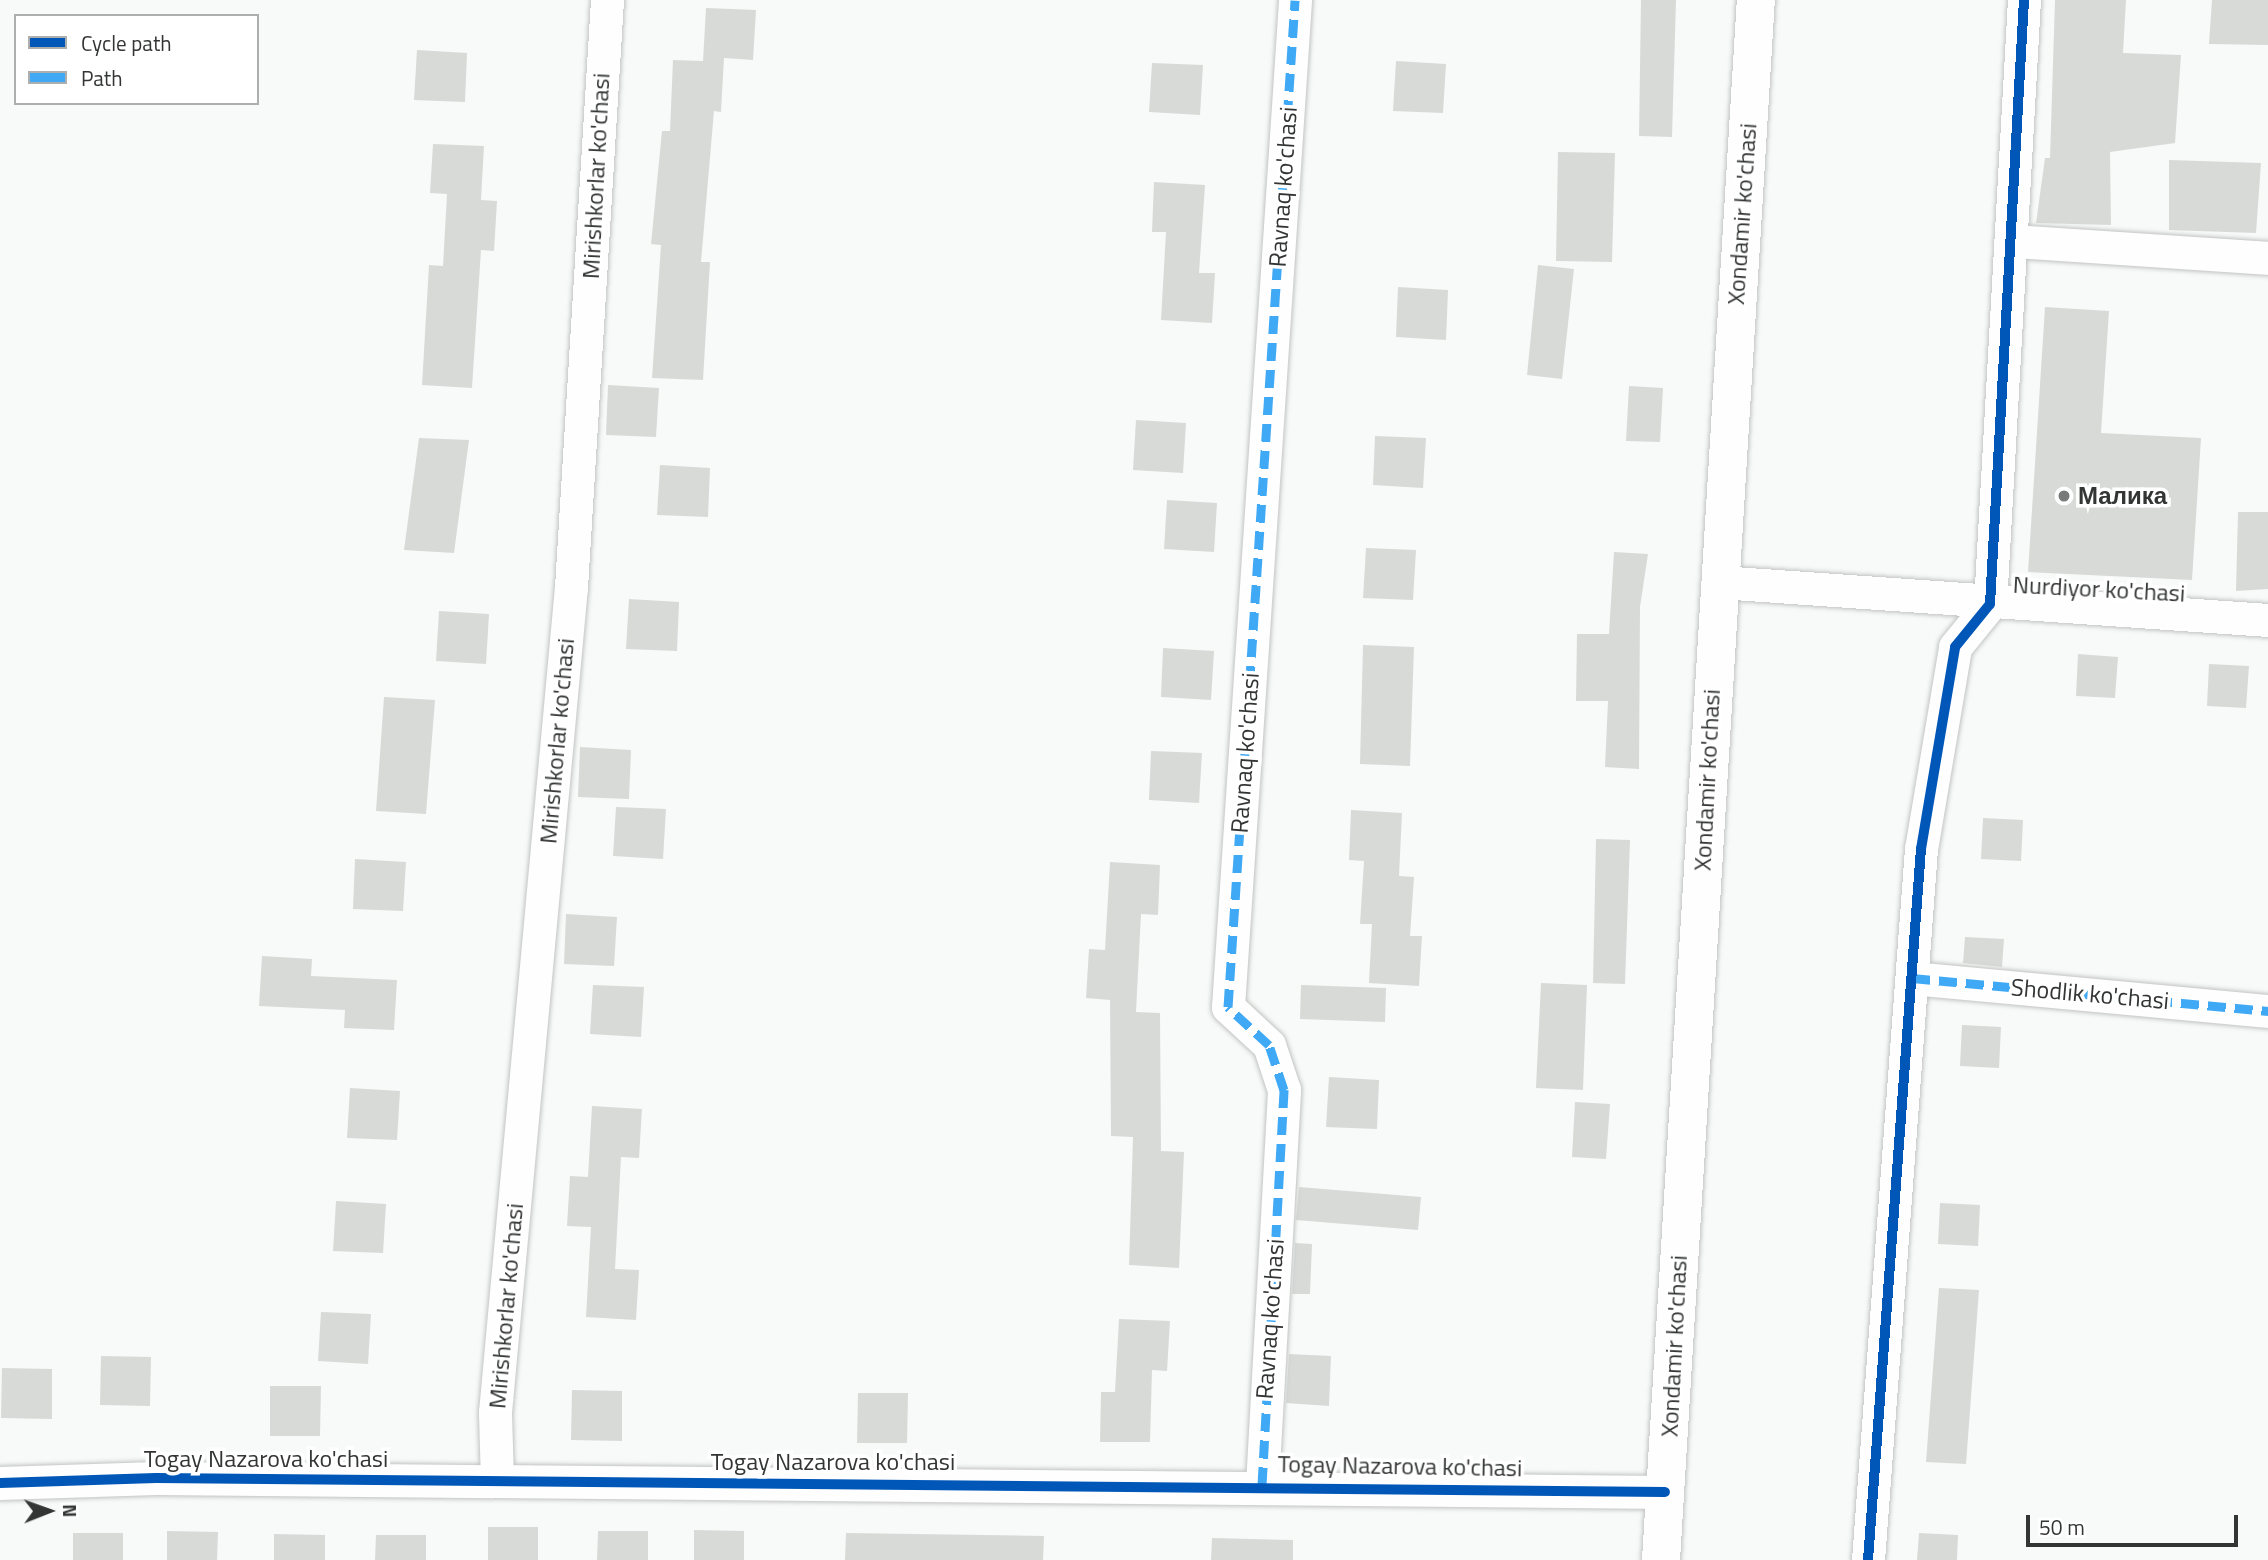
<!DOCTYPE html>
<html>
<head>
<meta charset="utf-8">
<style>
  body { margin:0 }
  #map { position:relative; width:2268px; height:1560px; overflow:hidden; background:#f7faf8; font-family:"Titillium Web",sans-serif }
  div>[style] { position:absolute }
  .building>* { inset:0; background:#d8dad8 }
  .roads { filter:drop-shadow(0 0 2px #c2c4c3) drop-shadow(0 0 2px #c2c4c3) }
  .street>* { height:33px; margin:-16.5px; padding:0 16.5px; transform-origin:16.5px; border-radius:16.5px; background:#fefefe }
  .secondary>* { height:38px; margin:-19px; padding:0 19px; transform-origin:19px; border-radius:19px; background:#fefefe }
  .quiet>* { height:9px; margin-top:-4.5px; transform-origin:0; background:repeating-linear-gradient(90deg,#3fa9f5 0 18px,transparent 0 27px) }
  .cycleway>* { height:10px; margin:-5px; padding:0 5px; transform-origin:5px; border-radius:5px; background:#0057b8 }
  .dots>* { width:19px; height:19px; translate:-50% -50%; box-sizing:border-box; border:4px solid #fff; border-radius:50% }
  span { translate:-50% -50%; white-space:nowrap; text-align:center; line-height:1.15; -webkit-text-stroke:7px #fff; paint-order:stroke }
  .street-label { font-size:24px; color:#333534 }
  .poi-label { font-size:24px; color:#333534; font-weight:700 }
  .left { translate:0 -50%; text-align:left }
  .legend { position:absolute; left:14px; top:14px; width:245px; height:91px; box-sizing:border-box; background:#fff; border:2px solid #adaeae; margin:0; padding:9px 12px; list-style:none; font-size:21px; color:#333534 }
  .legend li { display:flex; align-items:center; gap:14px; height:35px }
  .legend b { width:35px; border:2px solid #adaeae }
  .north { position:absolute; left:14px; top:1476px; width:70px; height:70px; -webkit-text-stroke:5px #fff; paint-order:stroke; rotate:89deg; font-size:19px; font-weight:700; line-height:28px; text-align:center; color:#333534 }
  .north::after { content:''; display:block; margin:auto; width:24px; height:32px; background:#333534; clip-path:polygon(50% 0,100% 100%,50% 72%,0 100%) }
  .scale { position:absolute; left:2026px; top:1515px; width:212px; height:32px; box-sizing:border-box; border:4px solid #333534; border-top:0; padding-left:9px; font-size:21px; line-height:24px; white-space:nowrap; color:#333534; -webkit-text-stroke:5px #fff; paint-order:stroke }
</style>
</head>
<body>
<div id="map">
  <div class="building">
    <i style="clip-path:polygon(1641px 0,1676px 0,1672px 137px,1639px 136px)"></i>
    <i style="clip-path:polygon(2055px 0,2126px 0,2123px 53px,2181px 55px,2175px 143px,2110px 152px,2111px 225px,2036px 223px,2045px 158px,2050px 158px)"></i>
    <i style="clip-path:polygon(2212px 0,2268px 0,2268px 45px,2209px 44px)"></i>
    <i style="clip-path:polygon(706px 8px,756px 10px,753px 60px,724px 58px,721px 112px,714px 111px,701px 262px,710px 262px,703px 380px,652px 378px,661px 245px,651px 244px,662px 131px,670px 131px,673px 60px,703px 61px)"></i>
    <i style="clip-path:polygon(417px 50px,467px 53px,465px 102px,414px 100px)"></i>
    <i style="clip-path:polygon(1396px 61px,1446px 64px,1443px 113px,1393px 111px)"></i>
    <i style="clip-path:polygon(1152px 63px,1203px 65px,1200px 115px,1149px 112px)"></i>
    <i style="clip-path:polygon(433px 144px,484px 146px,481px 200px,497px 201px,494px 251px,481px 250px,472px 388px,422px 385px,429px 265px,443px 266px,447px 194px,430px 193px)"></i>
    <i style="clip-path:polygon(1558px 152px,1615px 153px,1612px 262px,1556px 261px)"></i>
    <i style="clip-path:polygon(2169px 160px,2261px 163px,2256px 233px,2169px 230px)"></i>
    <i style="clip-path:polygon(1154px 182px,1205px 185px,1199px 273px,1215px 273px,1212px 323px,1161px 320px,1166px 232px,1152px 232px)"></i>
    <i style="clip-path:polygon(1538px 265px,1574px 269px,1562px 379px,1527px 375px)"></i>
    <i style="clip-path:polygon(1398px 287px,1448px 290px,1446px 340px,1396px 337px)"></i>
    <i style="clip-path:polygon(2045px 307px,2109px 311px,2101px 433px,2201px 438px,2192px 580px,2028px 572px)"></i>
    <i style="clip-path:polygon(608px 385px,659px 388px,656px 437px,606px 435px)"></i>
    <i style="clip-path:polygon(1629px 386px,1663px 388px,1660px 442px,1626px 441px)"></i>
    <i style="clip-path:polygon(1136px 420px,1186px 423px,1183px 473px,1133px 470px)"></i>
    <i style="clip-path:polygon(1375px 436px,1426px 438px,1423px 488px,1373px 485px)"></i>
    <i style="clip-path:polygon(419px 438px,469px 440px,454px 553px,404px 550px)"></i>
    <i style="clip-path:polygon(660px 465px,710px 468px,708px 517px,657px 515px)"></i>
    <i style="clip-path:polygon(1167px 500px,1217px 503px,1214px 552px,1164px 549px)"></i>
    <i style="clip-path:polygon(2238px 512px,2268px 512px,2268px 589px,2236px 591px)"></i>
    <i style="clip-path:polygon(1366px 548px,1416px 550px,1413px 600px,1363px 598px)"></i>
    <i style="clip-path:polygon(1614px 552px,1648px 554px,1640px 607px,1639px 769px,1605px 767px,1608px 701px,1576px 701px,1577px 634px,1609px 634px)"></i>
    <i style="clip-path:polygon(629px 599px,679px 602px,677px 651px,626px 649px)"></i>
    <i style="clip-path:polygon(439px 611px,489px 614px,486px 664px,436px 661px)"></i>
    <i style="clip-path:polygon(1363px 645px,1414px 647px,1410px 766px,1360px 764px)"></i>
    <i style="clip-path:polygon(1163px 648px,1214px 651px,1211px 700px,1161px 697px)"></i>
    <i style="clip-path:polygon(2078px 654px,2118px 657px,2115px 698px,2076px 696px)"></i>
    <i style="clip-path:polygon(2209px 664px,2249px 666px,2246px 708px,2207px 706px)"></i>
    <i style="clip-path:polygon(384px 697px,435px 700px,426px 814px,376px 811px)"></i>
    <i style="clip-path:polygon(580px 747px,631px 750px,629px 799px,578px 797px)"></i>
    <i style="clip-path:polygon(1151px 751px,1202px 753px,1199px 803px,1149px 800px)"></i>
    <i style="clip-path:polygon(616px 807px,666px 809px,663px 859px,613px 856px)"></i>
    <i style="clip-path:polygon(1351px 810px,1402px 813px,1399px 876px,1414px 877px,1410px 936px,1422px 936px,1419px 986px,1369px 983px,1372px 924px,1360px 924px,1364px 861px,1349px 860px)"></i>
    <i style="clip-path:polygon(1983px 818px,2023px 820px,2021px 861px,1981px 859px)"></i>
    <i style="clip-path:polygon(1596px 839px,1630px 840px,1625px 984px,1593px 983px)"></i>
    <i style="clip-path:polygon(355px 859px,406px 862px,403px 911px,353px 909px)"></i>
    <i style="clip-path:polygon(1110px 862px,1160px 865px,1158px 915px,1141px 914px,1136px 1012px,1160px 1013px,1161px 1151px,1184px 1152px,1179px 1268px,1129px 1265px,1133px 1137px,1111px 1136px,1110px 1000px,1086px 998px,1089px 949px,1105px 950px)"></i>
    <i style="clip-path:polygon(566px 914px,617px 917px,614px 966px,564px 964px)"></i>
    <i style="clip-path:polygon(1965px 937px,2004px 939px,2002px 967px,1963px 963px)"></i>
    <i style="clip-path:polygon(262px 956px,312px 959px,311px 976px,397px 980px,394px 1030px,344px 1028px,345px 1010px,259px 1006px)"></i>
    <i style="clip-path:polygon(1541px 983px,1587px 985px,1583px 1090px,1536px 1088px)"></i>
    <i style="clip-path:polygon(593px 985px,644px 987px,641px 1037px,590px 1034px)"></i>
    <i style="clip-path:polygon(1301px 985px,1386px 988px,1385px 1022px,1300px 1019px)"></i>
    <i style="clip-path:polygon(1962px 1025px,2001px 1027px,1999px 1068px,1960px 1066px)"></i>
    <i style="clip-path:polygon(1329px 1077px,1379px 1080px,1377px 1129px,1326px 1127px)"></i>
    <i style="clip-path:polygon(350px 1088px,400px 1091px,397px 1140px,347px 1138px)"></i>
    <i style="clip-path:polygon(1575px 1102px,1610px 1104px,1606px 1159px,1572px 1157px)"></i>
    <i style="clip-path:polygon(592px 1106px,642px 1109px,639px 1158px,621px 1157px,615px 1269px,639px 1270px,636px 1320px,586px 1317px,591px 1227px,567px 1226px,570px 1176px,588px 1177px)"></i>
    <i style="clip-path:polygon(1299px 1187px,1421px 1197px,1418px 1230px,1296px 1220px)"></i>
    <i style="clip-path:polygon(336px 1201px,386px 1204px,383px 1253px,333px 1251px)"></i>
    <i style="clip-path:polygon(1940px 1203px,1980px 1205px,1978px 1246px,1938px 1244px)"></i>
    <i style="clip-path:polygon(1295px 1243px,1312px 1244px,1310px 1294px,1292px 1294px)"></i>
    <i style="clip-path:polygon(1939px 1288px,1979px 1290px,1966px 1464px,1926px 1462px)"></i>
    <i style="clip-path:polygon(321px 1312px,371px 1314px,368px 1364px,318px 1361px)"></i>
    <i style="clip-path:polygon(1119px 1319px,1170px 1321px,1167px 1371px,1152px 1370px,1150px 1442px,1100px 1442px,1101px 1392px,1115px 1392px)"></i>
    <i style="clip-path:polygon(1289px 1354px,1331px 1356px,1329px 1406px,1286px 1403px)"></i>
    <i style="clip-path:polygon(101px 1356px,151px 1357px,150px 1406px,100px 1405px)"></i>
    <i style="clip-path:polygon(2px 1368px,52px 1369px,52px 1419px,1px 1418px)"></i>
    <i style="clip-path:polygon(270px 1386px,321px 1386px,320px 1436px,270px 1436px)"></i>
    <i style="clip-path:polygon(572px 1390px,622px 1391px,622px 1441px,571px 1440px)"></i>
    <i style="clip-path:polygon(858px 1393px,908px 1393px,907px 1443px,857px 1443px)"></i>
    <i style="clip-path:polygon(488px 1527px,538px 1527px,538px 1560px,488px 1560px)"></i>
    <i style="clip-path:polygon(694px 1530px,744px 1531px,744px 1560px,694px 1560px)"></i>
    <i style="clip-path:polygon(167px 1531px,218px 1532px,217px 1560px,167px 1560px)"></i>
    <i style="clip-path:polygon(598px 1531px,648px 1531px,648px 1560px,597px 1560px)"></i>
    <i style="clip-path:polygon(73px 1533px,123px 1533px,123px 1560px,73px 1560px)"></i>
    <i style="clip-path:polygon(846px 1533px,1044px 1536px,1043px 1560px,845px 1560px)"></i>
    <i style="clip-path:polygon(1919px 1533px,1958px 1535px,1957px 1560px,1917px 1560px)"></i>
    <i style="clip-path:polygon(274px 1534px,325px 1535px,325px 1560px,274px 1560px)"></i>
    <i style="clip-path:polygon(376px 1535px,426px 1535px,426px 1560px,375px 1560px)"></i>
    <i style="clip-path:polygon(1212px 1538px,1293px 1540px,1293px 1560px,1211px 1560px)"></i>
  </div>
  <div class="roads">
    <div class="street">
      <i style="left:2013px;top:241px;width:256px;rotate:3.8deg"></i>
      <i style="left:1719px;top:582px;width:550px;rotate:3.96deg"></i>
      <i style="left:1912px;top:978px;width:358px;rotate:5.3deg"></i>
      <i style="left:497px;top:1481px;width:69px;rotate:-91.7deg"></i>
      <i style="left:495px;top:1412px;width:828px;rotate:-84.74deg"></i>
      <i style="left:571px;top:587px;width:588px;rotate:-86.49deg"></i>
      <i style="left:0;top:1483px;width:156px;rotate:-1.8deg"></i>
      <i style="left:156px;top:1478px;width:1509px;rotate:0.53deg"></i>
      <i style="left:1262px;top:1485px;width:396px;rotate:-86.8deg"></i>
      <i style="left:1284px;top:1090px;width:47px;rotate:-108.4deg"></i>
      <i style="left:1269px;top:1045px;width:56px;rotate:-137.2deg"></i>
      <i style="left:1228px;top:1007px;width:1009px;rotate:-86.19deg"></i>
      <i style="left:1868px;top:1560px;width:713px;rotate:-85.74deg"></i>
      <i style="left:1921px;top:849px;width:205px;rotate:-80.4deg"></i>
      <i style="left:1955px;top:647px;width:55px;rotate:-50.9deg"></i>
      <i style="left:1990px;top:604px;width:605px;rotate:-86.78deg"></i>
    </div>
    <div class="secondary">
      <i style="left:1661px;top:1560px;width:1563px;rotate:-86.52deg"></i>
    </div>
  </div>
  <div class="quiet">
    <i style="left:1912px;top:978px;width:358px;rotate:5.3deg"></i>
    <i style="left:1262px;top:1485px;width:396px;rotate:-86.8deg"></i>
    <i style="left:1284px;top:1090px;width:47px;rotate:-108.4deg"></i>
    <i style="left:1269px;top:1045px;width:56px;rotate:-137.2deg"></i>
    <i style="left:1228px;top:1007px;width:1009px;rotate:-86.19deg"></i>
  </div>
  <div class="cycleway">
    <i style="left:0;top:1483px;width:156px;rotate:-1.8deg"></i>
    <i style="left:156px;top:1478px;width:1509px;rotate:0.53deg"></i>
    <i style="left:1868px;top:1560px;width:713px;rotate:-85.74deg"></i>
    <i style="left:1921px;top:849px;width:205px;rotate:-80.4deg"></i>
    <i style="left:1955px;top:647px;width:55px;rotate:-50.9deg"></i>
    <i style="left:1990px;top:604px;width:605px;rotate:-86.78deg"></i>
  </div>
  <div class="dots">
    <i style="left:2064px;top:496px;background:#787a79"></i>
  </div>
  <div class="street-label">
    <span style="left:596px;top:176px;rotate:-87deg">Mirishkorlar ko'chasi</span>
    <span style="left:1283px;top:187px;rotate:-86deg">Ravnaq ko'chasi</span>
    <span style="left:1742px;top:214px;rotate:-86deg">Xondamir ko'chasi</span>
    <span style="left:2099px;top:589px;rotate:3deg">Nurdiyor ko'chasi</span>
    <span style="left:557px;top:741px;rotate:-85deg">Mirishkorlar ko'chasi</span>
    <span style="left:1245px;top:753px;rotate:-86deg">Ravnaq ko'chasi</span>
    <span style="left:1707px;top:780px;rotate:-87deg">Xondamir ko'chasi</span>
    <span style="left:2090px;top:994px;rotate:5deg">Shodlik ko'chasi</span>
    <span style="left:506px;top:1306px;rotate:-85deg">Mirishkorlar ko'chasi</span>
    <span style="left:1270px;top:1319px;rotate:-86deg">Ravnaq ko'chasi</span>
    <span style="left:1674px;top:1346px;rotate:-87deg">Xondamir ko'chasi</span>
    <span style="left:266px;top:1459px">Togay Nazarova ko'chasi</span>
    <span style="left:833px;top:1462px">Togay Nazarova ko'chasi</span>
    <span style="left:1400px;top:1466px;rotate:1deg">Togay Nazarova ko'chasi</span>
  </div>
  <div class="poi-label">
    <span class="left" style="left:2078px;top:496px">Малика</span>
  </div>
  <ul class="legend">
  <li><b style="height:9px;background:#0057b8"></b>Cycle path</li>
  <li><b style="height:9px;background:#3fa9f5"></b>Path</li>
  </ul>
  <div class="north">N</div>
  <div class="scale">50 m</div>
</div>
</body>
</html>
